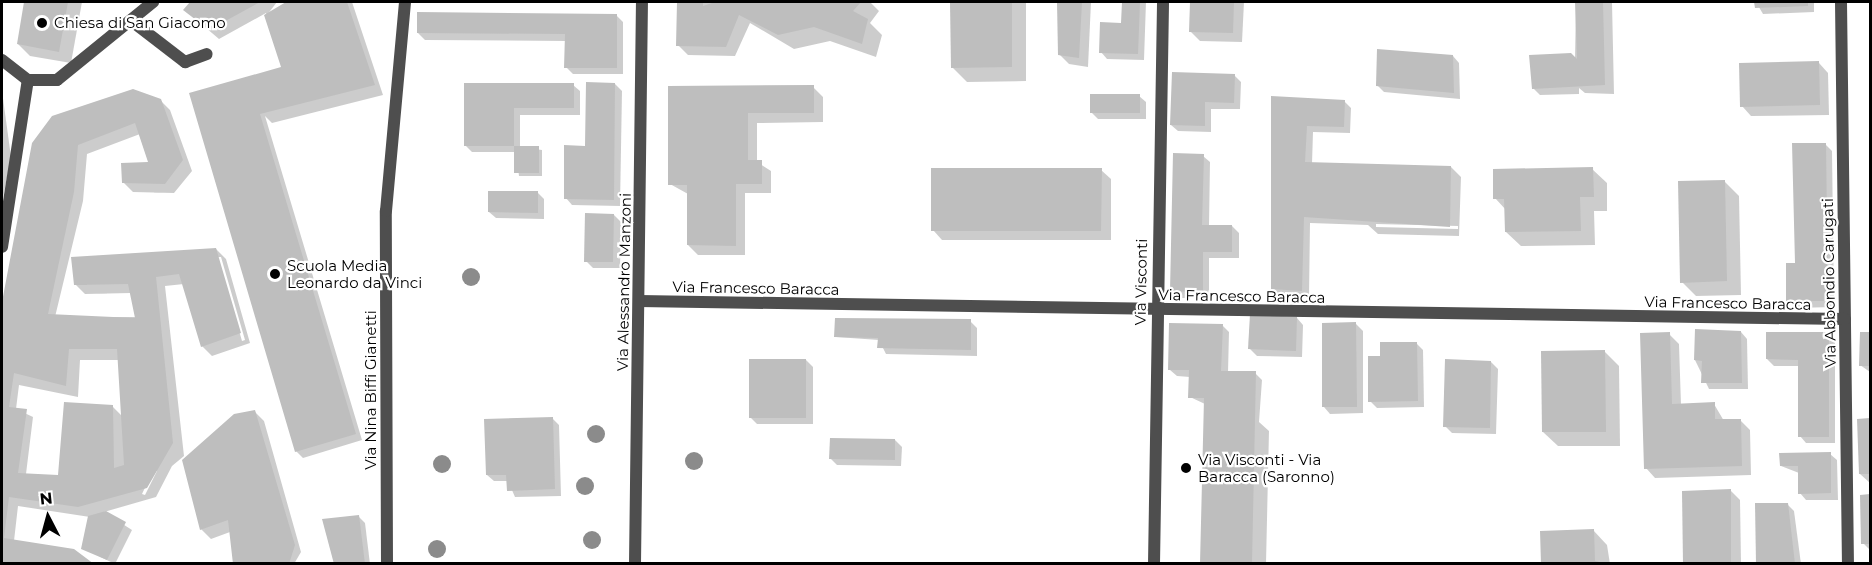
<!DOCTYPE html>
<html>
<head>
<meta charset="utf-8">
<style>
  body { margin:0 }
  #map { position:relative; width:1872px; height:565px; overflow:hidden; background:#fff; font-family:Montserrat,sans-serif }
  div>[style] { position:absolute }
  .shadow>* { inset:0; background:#0003 }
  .building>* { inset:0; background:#bebebe }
  .lane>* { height:12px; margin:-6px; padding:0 6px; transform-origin:6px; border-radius:6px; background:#4e4e4e }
  .street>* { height:12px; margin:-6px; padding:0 6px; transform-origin:6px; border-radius:6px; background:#4e4e4e }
  .trees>* { width:18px; height:18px; margin:-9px; border-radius:50%; background:#8b8b8b }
  .dots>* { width:16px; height:16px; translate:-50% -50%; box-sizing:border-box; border:3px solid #fff; border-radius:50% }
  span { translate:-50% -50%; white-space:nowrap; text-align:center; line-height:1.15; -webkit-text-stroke:4.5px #fff; paint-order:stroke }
  .poi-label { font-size:15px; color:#000 }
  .left { translate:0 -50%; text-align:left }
  .street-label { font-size:15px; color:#000 }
  .frame { position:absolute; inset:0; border:3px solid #000; pointer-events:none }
  .north { position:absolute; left:18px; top:487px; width:60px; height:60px; -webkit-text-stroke:4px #fff; paint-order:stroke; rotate:354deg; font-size:16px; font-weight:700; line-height:24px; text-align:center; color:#000 }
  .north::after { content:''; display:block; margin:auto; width:21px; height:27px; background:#000; clip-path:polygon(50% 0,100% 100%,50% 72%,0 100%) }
</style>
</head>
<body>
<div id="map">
  <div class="shadow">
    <i style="clip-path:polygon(26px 2px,82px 2px,71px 63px,30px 56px,18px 44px)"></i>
    <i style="clip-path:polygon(193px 2px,277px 2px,267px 15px,288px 2px,352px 2px,383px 95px,272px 123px,265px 116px,362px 440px,303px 458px,296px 451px,191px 94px,283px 68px,266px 13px,219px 39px,185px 10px)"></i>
    <i style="clip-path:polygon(678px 2px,713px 2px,713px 9px,717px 2px,870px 2px,879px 11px,870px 23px,882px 35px,876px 57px,830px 41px,794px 49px,750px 23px,735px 56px,688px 55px,678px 45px)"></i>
    <i style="clip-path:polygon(952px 2px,1026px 2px,1026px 81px,967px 82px,952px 67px)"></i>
    <i style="clip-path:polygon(1059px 2px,1091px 2px,1088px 67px,1069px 64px,1059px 54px)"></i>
    <i style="clip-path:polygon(1123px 2px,1146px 2px,1144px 60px,1107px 59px,1101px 52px,1122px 24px)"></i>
    <i style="clip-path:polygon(1191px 2px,1244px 2px,1242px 42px,1200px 41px,1190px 31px)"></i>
    <i style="clip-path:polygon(1576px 2px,1612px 2px,1614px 94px,1585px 93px,1579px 88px,1579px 94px,1540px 95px,1533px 88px,1575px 59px)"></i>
    <i style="clip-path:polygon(1756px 2px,1814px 2px,1814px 12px,1763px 14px)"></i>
    <i style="clip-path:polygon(616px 15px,623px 22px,623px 74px,573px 74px,566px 67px,566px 41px,425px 40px,418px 33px)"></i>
    <i style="clip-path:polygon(1453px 56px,1459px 63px,1460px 99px,1384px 92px,1377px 85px)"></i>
    <i style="clip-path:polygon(1819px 63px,1828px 73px,1829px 115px,1751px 116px,1742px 106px)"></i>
    <i style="clip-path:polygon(1234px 75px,1241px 82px,1240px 109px,1211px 109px,1211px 132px,1178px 131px,1171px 125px)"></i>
    <i style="clip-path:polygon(615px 84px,622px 91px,620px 206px,572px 205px,566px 198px)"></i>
    <i style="clip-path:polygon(465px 85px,573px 85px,580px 91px,580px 115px,520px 115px,520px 147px,542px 150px,542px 176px,519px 176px,516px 152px,472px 152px,465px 145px)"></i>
    <i style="clip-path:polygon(813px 87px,823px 97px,823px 122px,757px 123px,757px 162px,771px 171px,771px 193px,745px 193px,745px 255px,698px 255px,688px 245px,688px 194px,670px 184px,669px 88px)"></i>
    <i style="clip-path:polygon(2px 91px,11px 157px,2px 203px)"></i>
    <i style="clip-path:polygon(1139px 96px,1146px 102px,1146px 119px,1098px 119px,1091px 112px)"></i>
    <i style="clip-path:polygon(evenodd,1272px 98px,1344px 101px,1351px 108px,1350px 133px,1313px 132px,1312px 164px,1451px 167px,1461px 177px,1459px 236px,1378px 234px,1368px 225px,1310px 223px,1309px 297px,1279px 296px,1273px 289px,1272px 98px,1376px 224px,1458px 226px,1458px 229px,1376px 227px,1376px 224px)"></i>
    <i style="clip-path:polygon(evenodd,160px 100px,170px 110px,192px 171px,174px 193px,133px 192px,123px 182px,150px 163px,140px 134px,87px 154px,83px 201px,55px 317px,136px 317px,131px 293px,85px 294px,75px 284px,216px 249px,226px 259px,250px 343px,212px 356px,202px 346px,184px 284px,165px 286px,184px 456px,172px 466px,156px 497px,104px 512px,132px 530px,115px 564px,82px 548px,90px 517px,18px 506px,14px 541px,91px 564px,2px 564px,2px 315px,33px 144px,160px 100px,218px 257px,221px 257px,245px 340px,242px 341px,218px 257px,160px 100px,80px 360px,120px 360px,123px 417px,113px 407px,60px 477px,26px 474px,33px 417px,16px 409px,19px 385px,78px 397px,80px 360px,160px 100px,153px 471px,157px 471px,145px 495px,142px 494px,153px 471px)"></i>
    <i style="clip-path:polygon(1825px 144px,1832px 151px,1834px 307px,1795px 308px,1788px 301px)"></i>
    <i style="clip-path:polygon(1203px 156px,1210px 162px,1209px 226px,1232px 226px,1239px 233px,1239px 258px,1209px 258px,1209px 298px,1179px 298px,1172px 291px)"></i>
    <i style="clip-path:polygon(1592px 169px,1607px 183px,1607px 211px,1594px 211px,1595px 245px,1521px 246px,1506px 232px,1506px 210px,1495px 198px)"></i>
    <i style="clip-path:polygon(1101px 170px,1111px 179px,1111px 240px,942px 240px,933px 230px)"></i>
    <i style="clip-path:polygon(1724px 181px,1739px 196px,1741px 295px,1696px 296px,1682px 282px)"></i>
    <i style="clip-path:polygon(538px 193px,544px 199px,544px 219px,496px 218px,489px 212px)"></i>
    <i style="clip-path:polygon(614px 215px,621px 222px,620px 268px,593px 268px,586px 261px)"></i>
    <i style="clip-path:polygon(1297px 318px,1303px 325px,1302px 357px,1257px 356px,1250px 349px)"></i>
    <i style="clip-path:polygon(970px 321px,977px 328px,977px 356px,886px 354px,879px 340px,836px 337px)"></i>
    <i style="clip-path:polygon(1356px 324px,1363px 331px,1363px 413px,1330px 414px,1324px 407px)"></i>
    <i style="clip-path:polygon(1222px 325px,1229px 332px,1228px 373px,1255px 373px,1262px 380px,1259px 422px,1269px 431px,1266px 564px,1202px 564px,1205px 404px,1190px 397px,1190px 377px,1177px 376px,1170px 370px)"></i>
    <i style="clip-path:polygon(1741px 332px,1747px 339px,1748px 389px,1709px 389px,1695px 360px)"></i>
    <i style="clip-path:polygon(1862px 333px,1870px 334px,1870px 372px,1860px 365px)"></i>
    <i style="clip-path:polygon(1669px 334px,1679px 344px,1681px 405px,1714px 404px,1724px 421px,1740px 420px,1750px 430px,1751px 475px,1655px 478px,1646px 468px)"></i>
    <i style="clip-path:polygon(1828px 334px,1835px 341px,1835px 443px,1806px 443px,1800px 436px,1799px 366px,1774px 366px,1767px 359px)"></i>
    <i style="clip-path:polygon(1417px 344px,1423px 350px,1424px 407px,1377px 408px,1370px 401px,1382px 357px)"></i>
    <i style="clip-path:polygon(1605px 352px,1619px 366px,1620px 446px,1558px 446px,1543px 432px)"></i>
    <i style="clip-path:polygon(806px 360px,813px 367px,813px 424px,757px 424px,750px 417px)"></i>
    <i style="clip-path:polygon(1491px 362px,1498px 369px,1496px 434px,1452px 433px,1445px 426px)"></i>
    <i style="clip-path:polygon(254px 411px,264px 421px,301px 552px,294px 564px,235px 564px,230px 532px,211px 539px,201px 529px)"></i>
    <i style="clip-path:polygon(552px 418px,559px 425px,561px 496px,515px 497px,508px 481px,494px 481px,487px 475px)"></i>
    <i style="clip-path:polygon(1859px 420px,1870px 420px,1870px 483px,1860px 474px)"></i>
    <i style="clip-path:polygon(895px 440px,902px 447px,901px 466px,837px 465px,830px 458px)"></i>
    <i style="clip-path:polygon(1830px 454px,1837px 460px,1838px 500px,1806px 500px,1800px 493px,1799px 473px,1781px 466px)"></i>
    <i style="clip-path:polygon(1730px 490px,1740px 500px,1741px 564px,1685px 564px)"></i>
    <i style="clip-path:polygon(1861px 496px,1870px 496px,1870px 550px,1863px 543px)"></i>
    <i style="clip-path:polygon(1787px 504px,1794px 511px,1801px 564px,1757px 564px)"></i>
    <i style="clip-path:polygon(358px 516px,365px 523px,370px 564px,336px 564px)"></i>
    <i style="clip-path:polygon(1593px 530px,1607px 545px,1610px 564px,1543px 564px)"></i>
  </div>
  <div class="building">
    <i style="clip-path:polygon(24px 2px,68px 2px,59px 52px,17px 44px)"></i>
    <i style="clip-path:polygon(190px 2px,260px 2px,209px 30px,183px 10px)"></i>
    <i style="clip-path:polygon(286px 2px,347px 2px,375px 85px,260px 114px,356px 434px,295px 452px,189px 93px,281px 67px,264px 15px)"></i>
    <i style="clip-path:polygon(677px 2px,703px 2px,703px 6px,715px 2px,861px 2px,853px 11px,868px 19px,862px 44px,814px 27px,778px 35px,739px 15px,726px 47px,676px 46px)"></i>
    <i style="clip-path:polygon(950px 2px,1012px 2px,1012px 67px,951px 68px)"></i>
    <i style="clip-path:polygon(1057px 2px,1082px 2px,1079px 58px,1058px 55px)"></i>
    <i style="clip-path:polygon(1122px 2px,1140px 2px,1138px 54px,1099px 53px,1100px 22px,1121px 23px)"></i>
    <i style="clip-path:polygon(1190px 2px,1234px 2px,1233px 33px,1189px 32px)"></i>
    <i style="clip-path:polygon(1575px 2px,1603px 2px,1605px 85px,1532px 89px,1529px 55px,1571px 53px,1577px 59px)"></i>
    <i style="clip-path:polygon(1754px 2px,1808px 2px,1808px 6px,1755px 8px)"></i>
    <i style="clip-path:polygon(417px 12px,617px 14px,617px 68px,564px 68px,565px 34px,417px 33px)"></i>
    <i style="clip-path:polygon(1377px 49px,1453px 55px,1454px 93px,1376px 86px)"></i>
    <i style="clip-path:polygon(1819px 61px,1820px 105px,1740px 107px,1739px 63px)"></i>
    <i style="clip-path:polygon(1172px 72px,1235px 74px,1234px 103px,1205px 102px,1205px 126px,1170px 125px)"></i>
    <i style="clip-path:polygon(586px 82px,615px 83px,614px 200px,564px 199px,564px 145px,585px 146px)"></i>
    <i style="clip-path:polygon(464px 83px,574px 83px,574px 108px,514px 108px,514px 146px,539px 146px,539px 173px,514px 173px,514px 146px,464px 146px)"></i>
    <i style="clip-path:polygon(814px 85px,814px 113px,748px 113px,748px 160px,762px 160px,762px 184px,736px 184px,736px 246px,687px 245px,687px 185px,668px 185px,668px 86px)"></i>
    <i style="clip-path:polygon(evenodd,133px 89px,161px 99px,183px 160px,165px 184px,122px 183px,121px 163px,148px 162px,135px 123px,78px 145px,74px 192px,48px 314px,135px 318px,128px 284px,74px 285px,71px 257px,216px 248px,241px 333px,201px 347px,179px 274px,156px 277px,173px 443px,147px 488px,78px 507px,9px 497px,4px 538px,74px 549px,94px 564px,2px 564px,2px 302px,32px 143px,52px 116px,133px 89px,69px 349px,117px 349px,124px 465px,114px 468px,113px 405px,64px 402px,58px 475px,18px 473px,27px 409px,9px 407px,14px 373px,66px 386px,69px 349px)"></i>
    <i style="clip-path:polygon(1090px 94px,1140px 94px,1140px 113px,1090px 113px)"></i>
    <i style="clip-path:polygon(1271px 96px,1345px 100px,1344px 127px,1307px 126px,1305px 162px,1451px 166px,1450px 227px,1304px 217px,1302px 291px,1271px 289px)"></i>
    <i style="clip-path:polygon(1792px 143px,1826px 143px,1828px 301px,1786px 301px,1786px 263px,1795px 263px)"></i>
    <i style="clip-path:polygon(1173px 153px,1204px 154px,1202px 225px,1232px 225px,1232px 252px,1203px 252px,1203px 292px,1170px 291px)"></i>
    <i style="clip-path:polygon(1593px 167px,1594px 197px,1580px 197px,1581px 231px,1505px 232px,1504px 199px,1493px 199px,1493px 169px)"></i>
    <i style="clip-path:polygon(931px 168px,1102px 168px,1101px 231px,931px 231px)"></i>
    <i style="clip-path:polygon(1725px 180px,1727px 281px,1680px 283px,1678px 181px)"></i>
    <i style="clip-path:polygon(488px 191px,538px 191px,538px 213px,488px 212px)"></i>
    <i style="clip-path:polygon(585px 213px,614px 214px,613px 262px,584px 262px)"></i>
    <i style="clip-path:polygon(1250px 314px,1297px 317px,1296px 351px,1248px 349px)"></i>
    <i style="clip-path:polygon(835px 318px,971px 319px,971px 350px,877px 348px,878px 338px,834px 337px)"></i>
    <i style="clip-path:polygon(1356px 322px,1357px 407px,1322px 407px,1322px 323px)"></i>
    <i style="clip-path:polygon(1169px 323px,1223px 324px,1221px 371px,1256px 371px,1252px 564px,1200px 564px,1204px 398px,1188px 398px,1189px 370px,1168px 370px)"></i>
    <i style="clip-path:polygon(1695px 329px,1741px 331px,1742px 383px,1701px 383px,1702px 361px,1694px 360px)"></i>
    <i style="clip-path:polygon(1670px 332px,1672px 404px,1715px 402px,1715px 419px,1741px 419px,1742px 466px,1644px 469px,1640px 333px)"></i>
    <i style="clip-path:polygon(1766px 332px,1829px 332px,1829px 437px,1798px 437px,1798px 360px,1766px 359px)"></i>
    <i style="clip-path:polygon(1860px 332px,1870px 332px,1870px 366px,1859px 366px)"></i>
    <i style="clip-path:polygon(1380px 342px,1417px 342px,1418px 401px,1368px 402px,1368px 356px,1380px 356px)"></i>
    <i style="clip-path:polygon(1605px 350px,1606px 432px,1542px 432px,1541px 351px)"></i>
    <i style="clip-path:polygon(749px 359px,806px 359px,806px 418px,749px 418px)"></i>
    <i style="clip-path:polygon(1445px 359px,1491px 361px,1490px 428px,1443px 427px)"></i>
    <i style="clip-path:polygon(255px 410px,295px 545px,289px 564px,233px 564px,228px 520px,200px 530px,182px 460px,234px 414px)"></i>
    <i style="clip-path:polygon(553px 417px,555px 489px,507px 491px,506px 475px,486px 475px,484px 419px)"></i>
    <i style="clip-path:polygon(1870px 418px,1870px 474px,1859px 474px,1857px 419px)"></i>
    <i style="clip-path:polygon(830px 438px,895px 439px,895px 460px,829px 459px)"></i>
    <i style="clip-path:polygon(1831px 452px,1831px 493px,1798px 494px,1798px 466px,1780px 466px,1779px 453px)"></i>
    <i style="clip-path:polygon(1731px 489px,1731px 564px,1683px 564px,1682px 491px)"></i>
    <i style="clip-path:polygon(1870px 494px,1870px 544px,1861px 544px,1860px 495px)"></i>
    <i style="clip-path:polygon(1755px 503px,1788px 503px,1795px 564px,1756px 564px)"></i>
    <i style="clip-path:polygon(106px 511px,126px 522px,107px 560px,81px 549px,88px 516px)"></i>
    <i style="clip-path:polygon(359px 515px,365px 564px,334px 564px,322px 519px)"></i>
    <i style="clip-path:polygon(1594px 529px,1595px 561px,1609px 564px,1541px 564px,1540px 531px)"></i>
  </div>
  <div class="lane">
    <i style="left:133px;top:22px;width:66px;rotate:37.6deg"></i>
    <i style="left:185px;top:62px;width:23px;rotate:-20deg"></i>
  </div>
  <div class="street">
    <i style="left:1841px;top:2px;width:562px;rotate:89.29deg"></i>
    <i style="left:2px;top:60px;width:33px;rotate:38deg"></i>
    <i style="left:28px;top:80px;width:29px"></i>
    <i style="left:57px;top:80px;width:124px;rotate:-39.1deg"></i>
    <i style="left:2px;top:247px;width:169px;rotate:-81.2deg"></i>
    <i style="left:639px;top:301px;width:1206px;rotate:0.86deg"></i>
    <i style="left:387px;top:564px;width:353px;rotate:-90.2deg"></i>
    <i style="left:386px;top:211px;width:210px;rotate:-84.8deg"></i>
    <i style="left:635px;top:564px;width:562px;rotate:-89.29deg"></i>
    <i style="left:1154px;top:564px;width:562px;rotate:-89.08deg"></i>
  </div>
  <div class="trees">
    <i style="left:471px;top:277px"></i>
    <i style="left:596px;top:434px"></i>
    <i style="left:694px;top:461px"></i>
    <i style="left:442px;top:464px"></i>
    <i style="left:585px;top:486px"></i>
    <i style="left:592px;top:540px"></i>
    <i style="left:437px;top:549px"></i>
  </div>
  <div class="dots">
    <i style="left:42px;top:23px;background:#000"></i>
    <i style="left:275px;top:274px;background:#000"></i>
    <i style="left:1186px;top:468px;background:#000"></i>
  </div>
  <div class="poi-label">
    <span class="left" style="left:54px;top:23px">Chiesa di San Giacomo</span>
    <span class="left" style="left:287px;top:274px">Scuola Media<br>Leonardo da Vinci</span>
    <span class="left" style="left:1198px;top:468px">Via Visconti - Via<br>Baracca (Saronno)</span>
  </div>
  <div class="street-label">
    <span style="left:624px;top:282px;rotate:-89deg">Via Alessandro Manzoni</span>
    <span style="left:1141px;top:282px;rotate:-89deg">Via Visconti</span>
    <span style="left:1829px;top:283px;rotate:-91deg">Via Abbondio Carugati</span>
    <span style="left:756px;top:288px;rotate:1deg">Via Francesco Baracca</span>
    <span style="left:1242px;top:296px;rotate:1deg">Via Francesco Baracca</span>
    <span style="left:1728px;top:303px;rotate:1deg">Via Francesco Baracca</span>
    <span style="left:371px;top:390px;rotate:-90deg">Via Nina Biffi Gianetti</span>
  </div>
  <div class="frame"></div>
  <div class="north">N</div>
</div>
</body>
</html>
